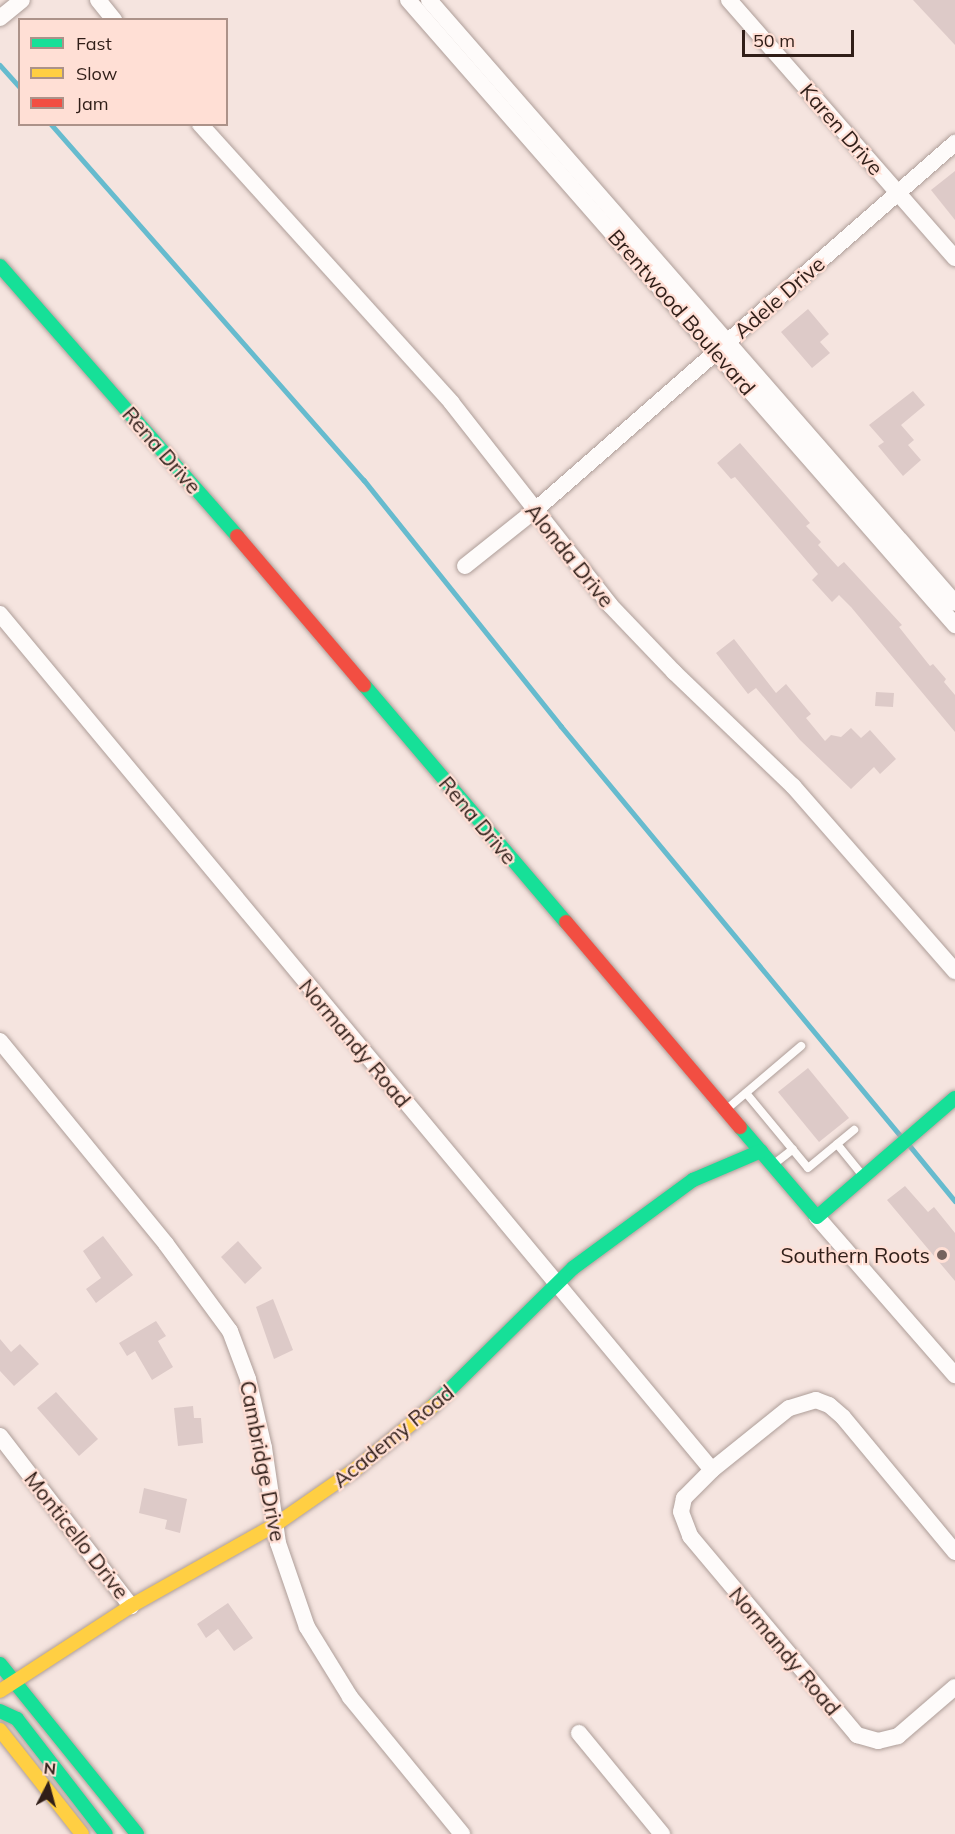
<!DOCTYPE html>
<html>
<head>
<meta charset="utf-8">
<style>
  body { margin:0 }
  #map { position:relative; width:955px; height:1834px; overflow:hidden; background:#f5e4df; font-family:Mulish,sans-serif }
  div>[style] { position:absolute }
  .stream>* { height:4.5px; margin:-2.25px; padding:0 2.25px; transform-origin:2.25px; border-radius:2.25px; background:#66bbce }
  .building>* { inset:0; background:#ddcac8 }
  .roads { filter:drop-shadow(0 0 2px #ae9e99) drop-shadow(0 0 2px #ae9e99) }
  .lane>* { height:8px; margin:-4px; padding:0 4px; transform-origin:4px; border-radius:4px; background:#fefbfa }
  .street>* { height:16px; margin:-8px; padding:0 8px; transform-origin:8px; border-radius:8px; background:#fefbfa }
  .fast>* { height:14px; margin:-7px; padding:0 7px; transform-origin:7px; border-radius:7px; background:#16e098 }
  .slow>* { height:14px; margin:-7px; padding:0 7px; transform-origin:7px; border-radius:7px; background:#ffcf43 }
  .jam>* { height:14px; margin:-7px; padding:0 7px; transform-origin:7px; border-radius:7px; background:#f24e42 }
  .dots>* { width:16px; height:16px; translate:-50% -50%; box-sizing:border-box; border:3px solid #ffdfd5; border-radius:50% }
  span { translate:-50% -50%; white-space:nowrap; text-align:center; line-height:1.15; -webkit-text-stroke:4.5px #ffdfd5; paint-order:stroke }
  .street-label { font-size:21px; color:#301e18 }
  .poi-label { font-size:21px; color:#301e18 }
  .right { translate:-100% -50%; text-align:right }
  .legend { position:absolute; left:18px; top:18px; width:210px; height:108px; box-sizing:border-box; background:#ffdfd5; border:2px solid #ac9289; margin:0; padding:8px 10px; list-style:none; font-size:18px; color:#301e18 }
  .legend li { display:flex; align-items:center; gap:12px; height:30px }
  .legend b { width:30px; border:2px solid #ac9289 }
  .north { position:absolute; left:18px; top:1756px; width:60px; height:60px; -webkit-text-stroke:4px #ffdfd5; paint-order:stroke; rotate:6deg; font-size:16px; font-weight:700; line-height:24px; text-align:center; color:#301e18 }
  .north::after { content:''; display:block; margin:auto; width:21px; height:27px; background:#301e18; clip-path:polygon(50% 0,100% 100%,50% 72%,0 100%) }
  .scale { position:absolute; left:742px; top:30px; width:112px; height:27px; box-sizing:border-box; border:3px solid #301e18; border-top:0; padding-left:8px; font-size:18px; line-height:21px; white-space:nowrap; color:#301e18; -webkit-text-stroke:4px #ffdfd5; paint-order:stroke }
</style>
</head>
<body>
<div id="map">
  <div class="stream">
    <i style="left:0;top:65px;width:30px;rotate:48deg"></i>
    <i style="left:51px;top:124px;width:474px;rotate:48.7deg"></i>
    <i style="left:364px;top:480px;width:315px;rotate:51.3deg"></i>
    <i style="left:561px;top:726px;width:531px;rotate:50.35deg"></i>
    <i style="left:910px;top:1146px;width:71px;rotate:50.7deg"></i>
  </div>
  <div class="building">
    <i style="clip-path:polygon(913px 0,955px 0,955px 45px)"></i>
    <i style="clip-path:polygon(955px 171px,955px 220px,931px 190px)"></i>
    <i style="clip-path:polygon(808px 309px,829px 334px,820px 342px,830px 353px,812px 368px,781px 332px)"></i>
    <i style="clip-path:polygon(913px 391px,925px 405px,901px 425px,914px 440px,908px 445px,921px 460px,903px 476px,878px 446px,884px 442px,869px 425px)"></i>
    <i style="clip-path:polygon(740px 443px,810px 523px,806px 526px,821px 542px,818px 545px,838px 567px,844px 562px,902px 625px,899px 627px,930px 666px,933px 664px,946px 679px,944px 682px,955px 695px,955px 732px,851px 607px,839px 595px,832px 602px,812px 580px,818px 574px,735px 477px,731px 479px,717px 463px)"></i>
    <i style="clip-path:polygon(734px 639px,776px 693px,786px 684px,811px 714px,806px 718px,825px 741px,831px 735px,841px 737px,851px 728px,861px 738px,870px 730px,896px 759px,880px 774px,874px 767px,851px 789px,800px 740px,756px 688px,748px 694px,716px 653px)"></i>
    <i style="clip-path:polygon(876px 692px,894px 693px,893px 707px,875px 706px)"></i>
    <i style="clip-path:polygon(808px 1068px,849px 1118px,819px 1142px,778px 1092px)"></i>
    <i style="clip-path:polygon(905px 1186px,928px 1212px,934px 1207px,955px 1233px,955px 1281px,887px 1200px)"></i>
    <i style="clip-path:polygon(103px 1236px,133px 1275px,96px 1303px,86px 1289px,101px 1278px,83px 1251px)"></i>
    <i style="clip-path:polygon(238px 1241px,262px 1268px,245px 1284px,221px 1257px)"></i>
    <i style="clip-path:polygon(273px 1299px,293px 1350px,274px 1359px,256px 1307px)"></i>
    <i style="clip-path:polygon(156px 1321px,166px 1336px,158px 1341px,173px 1367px,152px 1380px,135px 1351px,127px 1356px,119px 1343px)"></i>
    <i style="clip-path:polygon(0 1339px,11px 1352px,20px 1344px,39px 1364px,14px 1386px,0 1371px)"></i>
    <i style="clip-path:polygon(56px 1392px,98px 1439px,79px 1456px,37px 1408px)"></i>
    <i style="clip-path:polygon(193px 1406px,194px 1418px,201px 1418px,203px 1443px,178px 1446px,174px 1408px)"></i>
    <i style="clip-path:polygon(144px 1488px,187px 1499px,180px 1533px,165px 1529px,167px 1520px,139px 1513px)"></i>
    <i style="clip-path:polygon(228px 1603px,253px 1638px,234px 1651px,218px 1629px,206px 1638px,197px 1624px)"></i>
  </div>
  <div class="roads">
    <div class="lane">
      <i style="left:746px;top:1093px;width:97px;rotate:50.4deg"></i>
      <i style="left:808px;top:1168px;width:60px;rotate:-39.6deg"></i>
      <i style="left:728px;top:1108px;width:96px;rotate:-40.3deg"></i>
      <i style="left:837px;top:1144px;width:41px;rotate:50.9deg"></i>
      <i style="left:774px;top:1164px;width:24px;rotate:-38deg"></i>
    </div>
    <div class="street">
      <i style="left:98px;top:0;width:26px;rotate:51deg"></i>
      <i style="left:408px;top:0;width:831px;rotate:48.81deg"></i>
      <i style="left:429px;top:0;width:800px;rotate:48.9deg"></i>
      <i style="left:729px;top:0;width:343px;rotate:48.8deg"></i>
      <i style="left:0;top:18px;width:28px;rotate:-39deg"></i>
      <i style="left:200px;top:124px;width:375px;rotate:47.9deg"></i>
      <i style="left:451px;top:402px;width:258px;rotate:51.9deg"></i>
      <i style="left:610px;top:605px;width:93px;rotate:46.3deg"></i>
      <i style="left:674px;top:672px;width:165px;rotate:43.8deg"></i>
      <i style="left:793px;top:786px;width:246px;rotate:48.8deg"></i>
      <i style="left:465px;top:566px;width:87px;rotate:-38.5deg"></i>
      <i style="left:533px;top:512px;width:561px;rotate:-41.17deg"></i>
      <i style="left:0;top:614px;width:1113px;rotate:50.25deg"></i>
      <i style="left:0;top:1041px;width:262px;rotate:50.7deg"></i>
      <i style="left:166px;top:1244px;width:108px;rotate:53.7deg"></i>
      <i style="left:230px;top:1331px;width:51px;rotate:69.4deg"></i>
      <i style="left:248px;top:1379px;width:71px;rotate:76.9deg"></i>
      <i style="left:264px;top:1448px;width:96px;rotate:81.6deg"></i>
      <i style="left:278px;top:1543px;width:89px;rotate:71deg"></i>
      <i style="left:307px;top:1627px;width:82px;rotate:58.4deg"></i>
      <i style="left:350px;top:1697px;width:177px;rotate:50.7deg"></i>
      <i style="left:817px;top:1217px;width:210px;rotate:48.9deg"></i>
      <i style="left:0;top:1436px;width:215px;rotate:52.4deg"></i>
      <i style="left:955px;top:1552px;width:175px;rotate:-129.7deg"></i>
      <i style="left:843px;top:1417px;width:18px;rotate:-139deg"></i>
      <i style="left:829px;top:1405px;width:14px;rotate:-159deg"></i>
      <i style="left:816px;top:1400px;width:28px;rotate:163deg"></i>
      <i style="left:789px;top:1408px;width:99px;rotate:141.2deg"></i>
      <i style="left:712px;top:1470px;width:40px;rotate:135deg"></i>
      <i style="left:684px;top:1498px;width:14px;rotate:102deg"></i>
      <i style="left:681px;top:1512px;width:26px;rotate:69deg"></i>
      <i style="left:690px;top:1536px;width:260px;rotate:50deg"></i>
      <i style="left:857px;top:1735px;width:22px;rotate:16deg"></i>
      <i style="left:878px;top:1741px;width:21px;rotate:-14deg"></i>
      <i style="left:898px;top:1736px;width:75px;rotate:-40.7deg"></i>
      <i style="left:579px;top:1733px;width:131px;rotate:50.6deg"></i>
    </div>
    <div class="fast">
      <i style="left:0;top:266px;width:359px;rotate:48.7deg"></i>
      <i style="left:364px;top:685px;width:311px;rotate:49.6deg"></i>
      <i style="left:740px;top:1127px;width:118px;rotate:49.5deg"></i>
      <i style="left:817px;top:1217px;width:182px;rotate:-40.8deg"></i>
      <i style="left:433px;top:1406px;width:197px;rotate:-44.6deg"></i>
      <i style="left:573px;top:1268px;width:149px;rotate:-36.3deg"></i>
      <i style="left:693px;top:1180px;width:74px;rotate:-23.1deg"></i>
      <i style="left:0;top:1664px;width:218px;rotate:51.1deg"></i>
      <i style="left:0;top:1711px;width:19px;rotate:25deg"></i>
      <i style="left:17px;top:1719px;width:145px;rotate:52.3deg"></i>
    </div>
    <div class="slow">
      <i style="left:0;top:1691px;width:156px;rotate:-33deg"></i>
      <i style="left:131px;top:1606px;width:165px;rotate:-29.4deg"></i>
      <i style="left:275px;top:1525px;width:100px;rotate:-34.8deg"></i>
      <i style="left:357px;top:1468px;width:98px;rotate:-39.2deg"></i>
      <i style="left:0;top:1730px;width:132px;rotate:51.7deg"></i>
    </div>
    <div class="jam">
      <i style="left:237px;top:536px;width:196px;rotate:49.6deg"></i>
      <i style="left:566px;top:922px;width:269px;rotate:49.7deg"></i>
    </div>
  </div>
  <div class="dots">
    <i style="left:942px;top:1255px;background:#75635e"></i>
  </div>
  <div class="street-label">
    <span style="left:842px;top:129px;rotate:49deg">Karen Drive</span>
    <span style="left:779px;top:297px;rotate:-41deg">Adele Drive</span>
    <span style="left:682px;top:312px;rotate:49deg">Brentwood Boulevard</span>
    <span style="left:162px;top:450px;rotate:49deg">Rena Drive</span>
    <span style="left:570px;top:555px;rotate:51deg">Alonda Drive</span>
    <span style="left:478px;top:820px;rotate:50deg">Rena Drive</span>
    <span style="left:355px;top:1043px;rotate:50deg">Normandy Road</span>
    <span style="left:393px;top:1436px;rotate:-39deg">Academy Road</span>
    <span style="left:263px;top:1461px;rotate:79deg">Cambridge Drive</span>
    <span style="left:77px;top:1535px;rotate:52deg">Monticello Drive</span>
    <span style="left:785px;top:1651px;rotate:50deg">Normandy Road</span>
  </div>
  <div class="poi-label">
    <span class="right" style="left:930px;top:1255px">Southern Roots</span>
  </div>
  <ul class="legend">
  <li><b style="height:8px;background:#16e098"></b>Fast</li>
  <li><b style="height:8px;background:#ffcf43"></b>Slow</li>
  <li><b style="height:8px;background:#f24e42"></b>Jam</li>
  </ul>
  <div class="north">N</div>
  <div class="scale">50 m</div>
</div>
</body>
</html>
